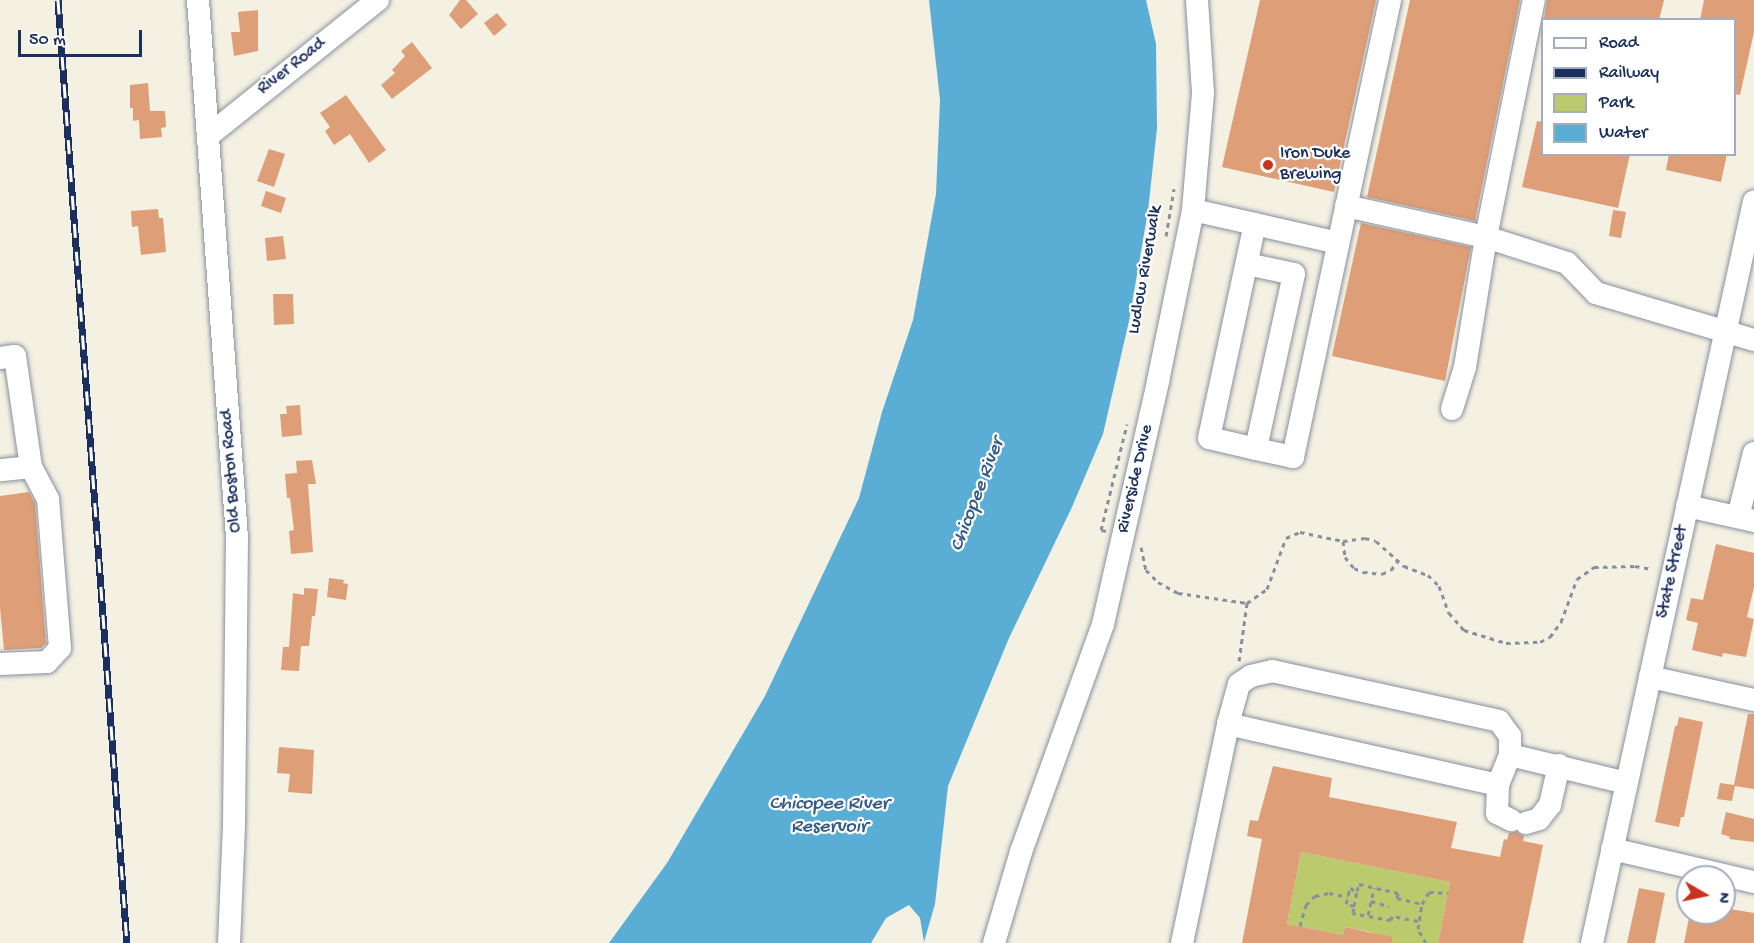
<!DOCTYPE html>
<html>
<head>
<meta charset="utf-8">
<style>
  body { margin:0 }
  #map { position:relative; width:1754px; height:943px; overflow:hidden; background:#f4f1e2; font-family:"Gochi Hand",sans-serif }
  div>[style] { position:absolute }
  .green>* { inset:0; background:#baca6d }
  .water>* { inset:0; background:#5aadd5 }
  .building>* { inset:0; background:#de9e77 }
  .path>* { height:3px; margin-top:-1.5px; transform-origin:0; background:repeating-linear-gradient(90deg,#8890a0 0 4.5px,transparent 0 9px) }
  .roads { filter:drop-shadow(0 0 2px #8890a0) drop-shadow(0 0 2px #8890a0) }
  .minor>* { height:22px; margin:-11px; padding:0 11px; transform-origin:11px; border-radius:11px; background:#fff }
  .rail>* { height:7px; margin-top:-3.5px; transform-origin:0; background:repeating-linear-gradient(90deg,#fff 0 14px,#1b2f5e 0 28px); box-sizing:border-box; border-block:2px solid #1b2f5e }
  .dots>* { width:16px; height:16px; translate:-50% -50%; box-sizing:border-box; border:3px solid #fff; border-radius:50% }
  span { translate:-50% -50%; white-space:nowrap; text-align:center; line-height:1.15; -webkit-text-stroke:4.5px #fff; paint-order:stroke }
  .street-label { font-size:18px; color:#1b2f5e }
  .poi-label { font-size:18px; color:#1b2f5e }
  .left { translate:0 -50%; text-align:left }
  .water-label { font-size:20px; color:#315b88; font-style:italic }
  .legend { position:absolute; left:1541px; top:18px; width:195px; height:138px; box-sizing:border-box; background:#fff; border:2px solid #a4acbf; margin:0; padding:8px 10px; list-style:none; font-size:18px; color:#1b2f5e }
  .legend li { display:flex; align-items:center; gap:12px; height:30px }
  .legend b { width:30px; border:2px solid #a4acbf }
  .north { position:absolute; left:1676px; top:865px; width:60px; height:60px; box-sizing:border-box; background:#fff; border:2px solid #a4acbf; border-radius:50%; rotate:99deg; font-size:16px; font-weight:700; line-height:24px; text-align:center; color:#1b2f5e }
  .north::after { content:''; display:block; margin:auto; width:21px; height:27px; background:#c8321e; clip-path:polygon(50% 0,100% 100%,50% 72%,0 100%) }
  .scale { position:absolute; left:18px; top:30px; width:124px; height:27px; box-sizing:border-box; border:3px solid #1b2f5e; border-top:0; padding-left:8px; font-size:18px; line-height:21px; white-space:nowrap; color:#1b2f5e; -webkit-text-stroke:4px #fff; paint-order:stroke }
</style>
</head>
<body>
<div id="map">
  <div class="green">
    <i style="clip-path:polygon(1301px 852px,1450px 882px,1438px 943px,1383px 943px,1371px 932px,1345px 927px,1343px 935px,1287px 924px)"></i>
  </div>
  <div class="water">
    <i style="clip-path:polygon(929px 0,1146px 0,1156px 44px,1157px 128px,1148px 211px,1129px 321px,1103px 434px,1072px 507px,1009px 638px,948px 786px,935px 904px,924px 942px,920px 918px,909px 905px,886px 918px,871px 943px,609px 943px,667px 863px,765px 696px,859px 498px,882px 412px,913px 320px,936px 194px,940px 100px)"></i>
  </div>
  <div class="building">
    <i style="clip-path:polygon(460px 0,466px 0,478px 14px,461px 29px,449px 15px)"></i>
    <i style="clip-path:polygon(1260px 0,1376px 0,1334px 192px,1222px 167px)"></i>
    <i style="clip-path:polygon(1410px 0,1520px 0,1475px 221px,1367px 197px)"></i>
    <i style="clip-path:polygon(1547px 0,1664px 0,1659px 20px,1544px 20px)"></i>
    <i style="clip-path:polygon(1704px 0,1754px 0,1754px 32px,1740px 95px,1734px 94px,1734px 20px,1700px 20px)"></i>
    <i style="clip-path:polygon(258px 10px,258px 51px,234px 56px,231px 32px,240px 32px,238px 12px)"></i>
    <i style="clip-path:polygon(497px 13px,507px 25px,494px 36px,484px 23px)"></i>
    <i style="clip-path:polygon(412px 42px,432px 68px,392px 99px,381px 85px,395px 73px,392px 70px,405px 56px,401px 51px)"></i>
    <i style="clip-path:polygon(148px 83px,150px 111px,165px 111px,166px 127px,161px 128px,162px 137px,140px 139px,139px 120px,133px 121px,133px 108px,130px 108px,130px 85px)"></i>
    <i style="clip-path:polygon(346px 95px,386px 150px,369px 163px,350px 134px,334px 145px,325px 131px,330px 127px,320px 113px)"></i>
    <i style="clip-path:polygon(1537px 121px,1542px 122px,1542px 154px,1630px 154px,1618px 208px,1522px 187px)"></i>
    <i style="clip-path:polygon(269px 149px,285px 154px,274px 187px,257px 181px)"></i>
    <i style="clip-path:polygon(1669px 154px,1727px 154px,1721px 182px,1666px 170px)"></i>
    <i style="clip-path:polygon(266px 191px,286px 198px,281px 213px,261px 206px)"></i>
    <i style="clip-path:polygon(158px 209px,159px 218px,163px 218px,166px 252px,141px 255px,138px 226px,132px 227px,131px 211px)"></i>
    <i style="clip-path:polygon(1613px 210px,1626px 212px,1621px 238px,1609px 236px)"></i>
    <i style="clip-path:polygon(1361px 223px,1471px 247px,1445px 381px,1332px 356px)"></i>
    <i style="clip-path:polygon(283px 236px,286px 259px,267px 261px,265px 238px)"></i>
    <i style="clip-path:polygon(273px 294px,293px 294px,294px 324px,274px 325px)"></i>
    <i style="clip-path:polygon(300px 405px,302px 435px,282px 437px,280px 414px,287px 414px,286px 406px)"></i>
    <i style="clip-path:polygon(312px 460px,316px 484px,308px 484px,313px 552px,291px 554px,289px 531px,294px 530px,290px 498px,287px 498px,285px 474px,297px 473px,296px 461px)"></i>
    <i style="clip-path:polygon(29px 492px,35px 503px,46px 643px,41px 648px,4px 650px,0 607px,0 496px)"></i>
    <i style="clip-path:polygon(1716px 544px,1754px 553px,1754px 587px,1747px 617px,1754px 619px,1746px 657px,1723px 653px,1722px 657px,1692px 650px,1698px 623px,1686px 620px,1691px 598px,1703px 600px)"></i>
    <i style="clip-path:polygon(329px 578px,344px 580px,343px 583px,348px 584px,346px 600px,327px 597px)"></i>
    <i style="clip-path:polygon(304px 588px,318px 589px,315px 616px,312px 616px,309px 646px,301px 646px,299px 671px,281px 670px,283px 647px,289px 647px,293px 593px,304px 595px)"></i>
    <i style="clip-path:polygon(1748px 714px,1754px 714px,1754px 789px,1735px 786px,1732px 801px,1717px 799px,1720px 783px,1734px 785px)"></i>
    <i style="clip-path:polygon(1679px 717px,1703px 722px,1684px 817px,1681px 817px,1679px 827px,1655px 822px,1675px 726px,1677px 726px)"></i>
    <i style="clip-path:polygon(279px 747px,314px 750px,312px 794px,288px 792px,290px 774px,277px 773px)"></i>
    <i style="clip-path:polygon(1273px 766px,1332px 778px,1329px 797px,1457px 822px,1451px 848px,1500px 857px,1504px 839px,1507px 840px,1509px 833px,1516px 832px,1524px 836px,1523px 841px,1543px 845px,1523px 943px,1438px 943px,1450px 882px,1301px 852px,1287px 924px,1343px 935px,1345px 927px,1392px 937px,1392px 943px,1242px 943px,1262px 839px,1247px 836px,1250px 820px,1258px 821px)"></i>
    <i style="clip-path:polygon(1726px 812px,1754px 819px,1754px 842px,1729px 839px,1730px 837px,1721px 834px)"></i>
    <i style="clip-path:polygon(1639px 888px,1665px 893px,1655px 943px,1627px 943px)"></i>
    <i style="clip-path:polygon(1724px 908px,1754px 913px,1754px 943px,1684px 943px,1690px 913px,1724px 913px)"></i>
  </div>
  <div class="path">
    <i style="left:1166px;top:236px;width:48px;rotate:-80.3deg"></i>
    <i style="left:1106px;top:531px;width:5px;rotate:-169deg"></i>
    <i style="left:1101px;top:530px;width:109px;rotate:-76.2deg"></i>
    <i style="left:1343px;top:541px;width:16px;rotate:83deg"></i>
    <i style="left:1345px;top:557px;width:14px;rotate:51deg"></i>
    <i style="left:1354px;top:568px;width:10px;rotate:24deg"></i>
    <i style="left:1363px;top:572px;width:19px;rotate:6deg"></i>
    <i style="left:1382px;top:574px;width:10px;rotate:-24deg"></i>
    <i style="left:1391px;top:570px;width:10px;rotate:-53deg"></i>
    <i style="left:1141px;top:547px;width:24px;rotate:78deg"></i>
    <i style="left:1146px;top:570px;width:17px;rotate:45deg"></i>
    <i style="left:1158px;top:582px;width:23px;rotate:29deg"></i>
    <i style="left:1178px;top:593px;width:70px;rotate:8.2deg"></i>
    <i style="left:1247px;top:603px;width:24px;rotate:-35deg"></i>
    <i style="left:1267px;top:589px;width:54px;rotate:-69.6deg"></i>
    <i style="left:1286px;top:538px;width:15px;rotate:-23deg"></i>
    <i style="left:1300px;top:532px;width:44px;rotate:11.8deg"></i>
    <i style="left:1343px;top:541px;width:22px;rotate:-8deg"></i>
    <i style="left:1365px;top:538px;width:11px;rotate:15deg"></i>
    <i style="left:1376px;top:541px;width:38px;rotate:42deg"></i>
    <i style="left:1404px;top:566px;width:26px;rotate:21deg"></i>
    <i style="left:1428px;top:575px;width:16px;rotate:45deg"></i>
    <i style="left:1439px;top:586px;width:29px;rotate:70deg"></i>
    <i style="left:1449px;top:613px;width:23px;rotate:49deg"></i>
    <i style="left:1464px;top:630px;width:44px;rotate:17.2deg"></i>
    <i style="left:1506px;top:643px;width:34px;rotate:-2deg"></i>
    <i style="left:1540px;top:642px;width:11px;rotate:-27deg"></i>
    <i style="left:1550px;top:637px;width:19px;rotate:-54deg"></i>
    <i style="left:1561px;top:622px;width:46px;rotate:-69.6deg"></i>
    <i style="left:1577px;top:579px;width:21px;rotate:-35deg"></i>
    <i style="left:1594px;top:567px;width:41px;rotate:-1.4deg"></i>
    <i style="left:1635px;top:566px;width:17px;rotate:10deg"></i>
    <i style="left:1239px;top:661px;width:59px;rotate:-82.1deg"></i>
    <i style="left:1371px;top:901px;width:19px;rotate:16deg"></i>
    <i style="left:1354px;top:906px;width:15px;rotate:-79deg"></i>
    <i style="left:1368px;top:915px;width:28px;rotate:-77deg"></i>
    <i style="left:1418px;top:921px;width:26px;rotate:-169deg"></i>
    <i style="left:1392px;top:916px;width:4px;rotate:104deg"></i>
    <i style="left:1391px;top:920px;width:39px;rotate:-170deg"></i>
    <i style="left:1353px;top:913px;width:7px;rotate:-82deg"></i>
    <i style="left:1354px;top:906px;width:8px;rotate:-166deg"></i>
    <i style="left:1346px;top:904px;width:16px;rotate:-76deg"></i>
    <i style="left:1350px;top:888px;width:8px;rotate:23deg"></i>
    <i style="left:1357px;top:891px;width:7px;rotate:-74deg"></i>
    <i style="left:1359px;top:884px;width:40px;rotate:13deg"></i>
    <i style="left:1398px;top:893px;width:5px;rotate:101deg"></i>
    <i style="left:1397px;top:898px;width:26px;rotate:13deg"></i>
    <i style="left:1300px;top:926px;width:22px;rotate:-74deg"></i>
    <i style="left:1306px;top:905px;width:13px;rotate:-45deg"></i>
    <i style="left:1315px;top:896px;width:14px;rotate:-12deg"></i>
    <i style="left:1329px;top:893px;width:19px;rotate:12deg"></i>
    <i style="left:1426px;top:943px;width:16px;rotate:-120deg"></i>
    <i style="left:1418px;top:929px;width:25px;rotate:-81deg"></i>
    <i style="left:1422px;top:904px;width:14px;rotate:-60deg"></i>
    <i style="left:1429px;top:892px;width:19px;rotate:3deg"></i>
  </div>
  <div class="roads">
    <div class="minor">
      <i style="left:198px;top:0;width:538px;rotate:85.85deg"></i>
      <i style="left:237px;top:537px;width:288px;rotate:90.6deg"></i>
      <i style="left:234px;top:825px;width:118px;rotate:92.4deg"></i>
      <i style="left:208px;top:136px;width:218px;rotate:-38.7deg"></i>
      <i style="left:1346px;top:206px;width:143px;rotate:12.5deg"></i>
      <i style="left:1486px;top:237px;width:85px;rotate:17.8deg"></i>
      <i style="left:1567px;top:263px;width:42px;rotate:46deg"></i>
      <i style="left:1596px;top:293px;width:165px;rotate:16.6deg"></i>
      <i style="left:1193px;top:210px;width:149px;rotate:12.8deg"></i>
      <i style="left:1247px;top:264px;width:48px;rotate:12deg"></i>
      <i style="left:1294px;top:274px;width:179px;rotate:102.3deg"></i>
      <i style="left:1256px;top:449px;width:48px;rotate:-166.8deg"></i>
      <i style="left:1209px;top:438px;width:219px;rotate:-77.9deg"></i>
      <i style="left:0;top:358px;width:15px;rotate:-8deg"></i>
      <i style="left:15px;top:356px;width:112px;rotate:81.8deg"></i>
      <i style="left:31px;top:467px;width:31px;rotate:174deg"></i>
      <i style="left:1452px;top:409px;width:44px;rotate:-72.8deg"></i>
      <i style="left:1465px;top:367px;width:132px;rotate:-80.8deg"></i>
      <i style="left:1486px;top:237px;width:242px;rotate:-78.6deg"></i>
      <i style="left:1256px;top:449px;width:38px;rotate:12deg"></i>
      <i style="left:1293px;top:457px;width:467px;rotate:-78deg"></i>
      <i style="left:1687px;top:506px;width:69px;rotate:12.6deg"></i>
      <i style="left:1738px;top:517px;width:66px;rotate:-76deg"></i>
      <i style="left:0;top:664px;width:47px;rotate:-2.4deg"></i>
      <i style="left:47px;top:662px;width:19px;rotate:-47deg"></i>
      <i style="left:60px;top:648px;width:149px;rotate:-94.6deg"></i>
      <i style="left:48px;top:499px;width:36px;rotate:-118deg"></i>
      <i style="left:1650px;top:677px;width:107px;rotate:12.5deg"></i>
      <i style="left:1510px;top:755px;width:120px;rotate:13.5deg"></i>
      <i style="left:1498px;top:785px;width:28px;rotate:92deg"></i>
      <i style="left:1497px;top:813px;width:16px;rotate:27deg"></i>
      <i style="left:1526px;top:823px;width:14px;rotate:-17deg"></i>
      <i style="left:1539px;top:819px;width:18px;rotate:-52deg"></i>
      <i style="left:1550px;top:805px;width:41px;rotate:-77.3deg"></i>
      <i style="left:1612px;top:849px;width:146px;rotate:13.1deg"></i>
      <i style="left:994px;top:943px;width:95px;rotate:-73.5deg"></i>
      <i style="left:1021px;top:852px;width:242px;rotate:-70.2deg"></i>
      <i style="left:1103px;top:624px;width:249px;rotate:-77.2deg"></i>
      <i style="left:1158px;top:381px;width:175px;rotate:-78.4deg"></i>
      <i style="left:1193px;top:210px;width:117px;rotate:-85.1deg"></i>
      <i style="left:1203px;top:93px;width:93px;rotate:-93.7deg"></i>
      <i style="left:1182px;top:943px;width:224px;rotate:-78.1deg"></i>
      <i style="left:1228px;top:724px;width:41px;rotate:-74.6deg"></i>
      <i style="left:1239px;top:684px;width:14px;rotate:-34deg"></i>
      <i style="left:1251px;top:676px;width:22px;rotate:-13deg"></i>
      <i style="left:1272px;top:671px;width:232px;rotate:12.4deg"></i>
      <i style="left:1499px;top:721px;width:19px;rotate:54deg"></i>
      <i style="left:1510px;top:736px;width:19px;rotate:90deg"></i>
      <i style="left:1510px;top:755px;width:32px;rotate:112deg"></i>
      <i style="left:1498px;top:785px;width:277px;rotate:-167.3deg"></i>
      <i style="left:1592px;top:943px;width:759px;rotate:-77.68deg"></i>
    </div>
  </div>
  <div class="rail">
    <i style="left:58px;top:0;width:946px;rotate:85.82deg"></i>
  </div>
  <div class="dots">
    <i style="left:1268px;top:165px;background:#c8321e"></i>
  </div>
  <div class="street-label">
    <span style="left:292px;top:67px;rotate:-38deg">River Road</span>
    <span style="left:1146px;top:270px;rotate:-80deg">Ludlow Riverwalk</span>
    <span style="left:232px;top:471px;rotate:-94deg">Old Boston Road</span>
    <span style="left:1136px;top:479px;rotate:-77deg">Riverside Drive</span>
    <span style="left:1673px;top:572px;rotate:-78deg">State Street</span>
  </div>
  <div class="poi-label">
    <span class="left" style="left:1280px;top:165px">Iron Duke<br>Brewing</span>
  </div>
  <div class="water-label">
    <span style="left:978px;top:495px;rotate:-69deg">Chicopee River</span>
    <span style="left:829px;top:816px">Chicopee River<br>Reservoir</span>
  </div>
  <ul class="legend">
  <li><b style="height:8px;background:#fff"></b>Road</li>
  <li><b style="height:8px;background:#1b2f5e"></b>Railway</li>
  <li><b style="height:16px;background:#baca6d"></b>Park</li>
  <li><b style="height:16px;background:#5aadd5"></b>Water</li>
  </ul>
  <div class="north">N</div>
  <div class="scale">50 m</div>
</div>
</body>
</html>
